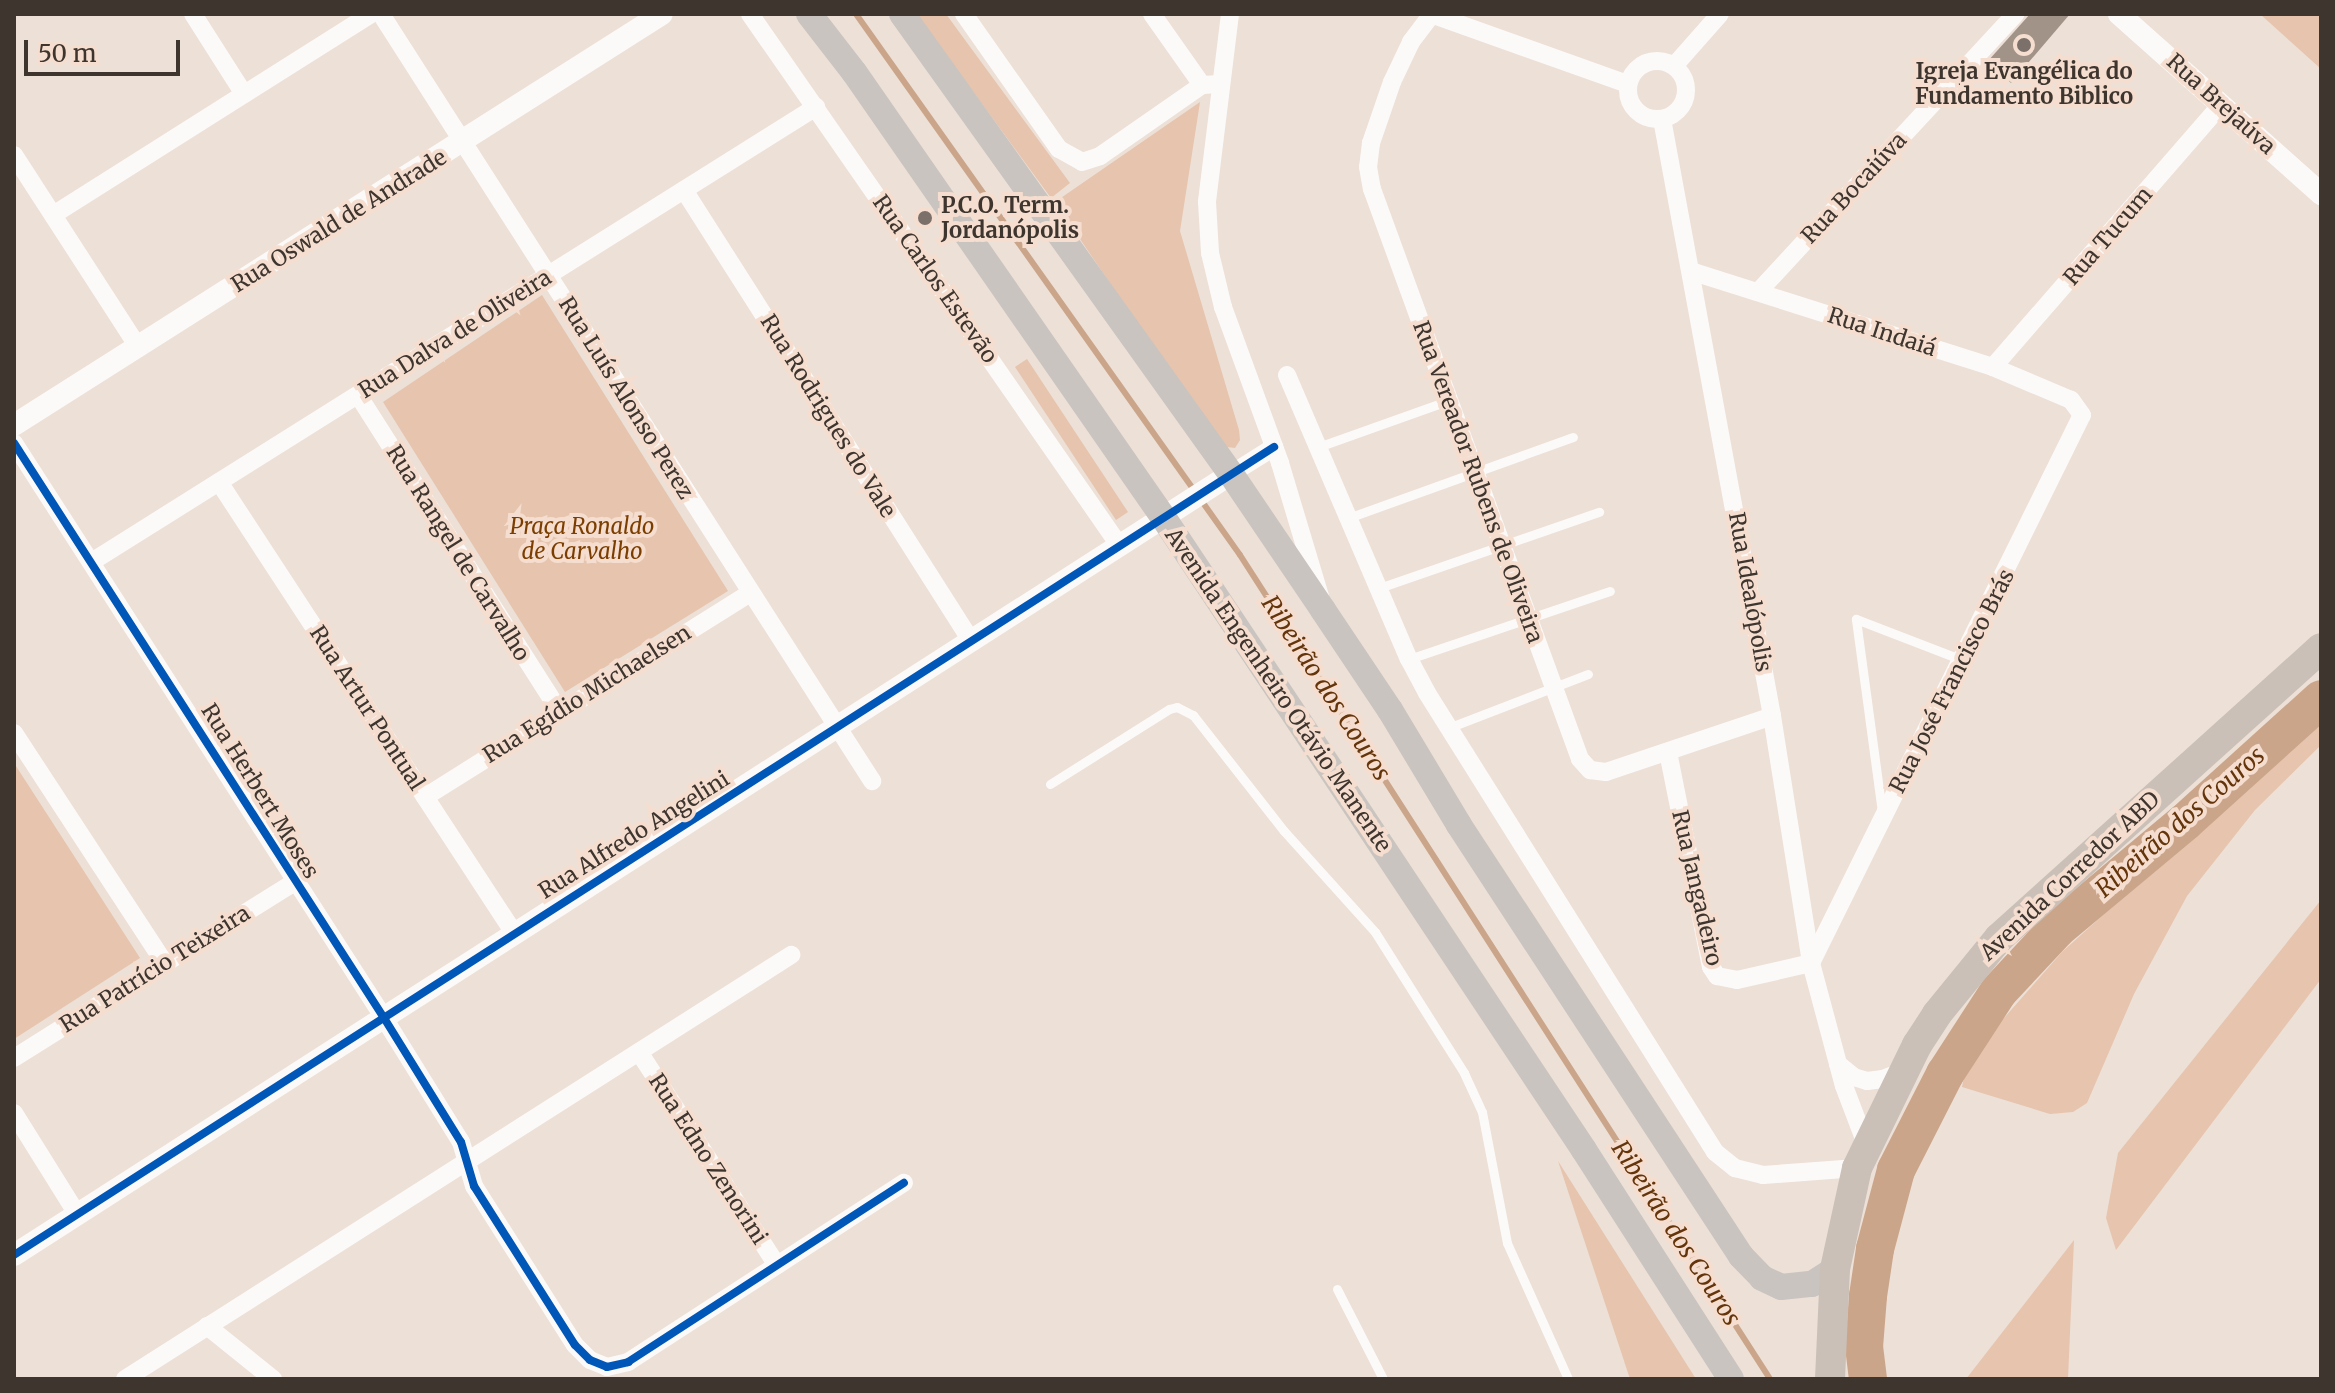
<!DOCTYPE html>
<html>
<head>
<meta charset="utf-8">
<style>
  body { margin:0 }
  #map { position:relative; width:2335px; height:1393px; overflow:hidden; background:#ede0d7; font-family:Merriweather,serif }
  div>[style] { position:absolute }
  .green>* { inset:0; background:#e6c4ae }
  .stream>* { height:6px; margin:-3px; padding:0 3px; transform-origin:3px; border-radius:3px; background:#cba58a }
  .river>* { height:38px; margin:-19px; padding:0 19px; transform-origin:19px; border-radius:19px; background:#cba58a }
  .building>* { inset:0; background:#a29389 }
  .service>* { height:9px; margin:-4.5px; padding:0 4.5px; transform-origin:4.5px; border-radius:4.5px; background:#fcfaf9 }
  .minor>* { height:18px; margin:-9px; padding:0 9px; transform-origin:9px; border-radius:9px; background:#fcfaf9 }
  .minor>.ring { margin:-9px; padding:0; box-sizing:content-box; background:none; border:18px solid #fcfaf9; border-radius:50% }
  .tertiary>* { height:22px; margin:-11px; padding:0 11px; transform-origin:11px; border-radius:11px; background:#fcfaf9 }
  .secondary>* { height:26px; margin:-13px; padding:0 13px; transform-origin:13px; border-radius:13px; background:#c9c4bf }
  .trunk>* { height:30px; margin:-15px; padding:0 15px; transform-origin:15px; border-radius:15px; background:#cac0b8 }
  .cycleway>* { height:8px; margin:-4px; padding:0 4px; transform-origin:4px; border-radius:4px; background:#0057b8 }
  .dots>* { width:22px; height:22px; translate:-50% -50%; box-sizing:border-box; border:4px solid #f5decf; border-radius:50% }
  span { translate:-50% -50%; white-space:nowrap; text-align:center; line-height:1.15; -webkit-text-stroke:8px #f5decf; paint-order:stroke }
  .poi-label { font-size:22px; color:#3e352f; font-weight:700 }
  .left { translate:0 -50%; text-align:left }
  .street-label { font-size:22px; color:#3e352f }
  .park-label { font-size:22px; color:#7c3e00; font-style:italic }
  .water-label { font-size:24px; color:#64340a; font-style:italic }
  .frame { position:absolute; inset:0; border:16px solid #3e352f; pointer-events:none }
  .scale { position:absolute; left:24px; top:40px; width:156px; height:36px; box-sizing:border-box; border:4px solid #3e352f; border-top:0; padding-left:10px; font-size:24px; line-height:28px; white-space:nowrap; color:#3e352f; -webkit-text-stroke:6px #f5decf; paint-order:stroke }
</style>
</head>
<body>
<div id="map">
  <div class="green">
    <i style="clip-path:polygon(916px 14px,946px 14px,1070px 183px,1051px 198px)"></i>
    <i style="clip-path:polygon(2260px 14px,2321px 14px,2321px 69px)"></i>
    <i style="clip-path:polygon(1200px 102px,1180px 231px,1239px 430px,1240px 440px,1235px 448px,1220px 446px,1055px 202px)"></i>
    <i style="clip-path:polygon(542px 295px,728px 591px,565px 692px,383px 402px)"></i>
    <i style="clip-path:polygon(1027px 359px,1128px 512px,1116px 520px,1015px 367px)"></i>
    <i style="clip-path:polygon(2321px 719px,2321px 745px,2255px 810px,2187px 896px,2134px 994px,2087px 1103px,2073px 1112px,2050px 1114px,1962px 1087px,1966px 1068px,1983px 1042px,2062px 952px)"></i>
    <i style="clip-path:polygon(14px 763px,140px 958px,14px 1039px)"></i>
    <i style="clip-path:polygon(2321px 900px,2321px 979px,2116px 1250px,2106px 1218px,2118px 1153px)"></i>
    <i style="clip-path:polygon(1558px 1161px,1696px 1379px,1630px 1379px)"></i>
    <i style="clip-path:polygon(2074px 1240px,2068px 1379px,1966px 1379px)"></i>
  </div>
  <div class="stream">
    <i style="left:856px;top:14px;width:663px;rotate:54.63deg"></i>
    <i style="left:1240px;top:555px;width:980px;rotate:57.25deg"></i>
  </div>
  <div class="river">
    <i style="left:1868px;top:1379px;width:32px;rotate:-97deg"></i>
    <i style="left:1864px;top:1347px;width:51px;rotate:-85.5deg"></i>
    <i style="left:1868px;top:1296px;width:48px;rotate:-81.5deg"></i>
    <i style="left:1875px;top:1249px;width:82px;rotate:-75.1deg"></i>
    <i style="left:1896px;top:1170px;width:108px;rotate:-63deg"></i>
    <i style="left:1945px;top:1074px;width:99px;rotate:-57deg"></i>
    <i style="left:1999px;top:991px;width:85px;rotate:-46.9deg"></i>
    <i style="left:2057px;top:929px;width:167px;rotate:-39.9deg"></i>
    <i style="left:2185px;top:822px;width:183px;rotate:-42.1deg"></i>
  </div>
  <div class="building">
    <i style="clip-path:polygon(2030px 14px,2070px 14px,2011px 83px,1988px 61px)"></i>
  </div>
  <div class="service">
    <i style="left:1318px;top:447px;width:137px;rotate:-19.6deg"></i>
    <i style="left:1348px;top:518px;width:239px;rotate:-19.8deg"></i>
    <i style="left:1379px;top:588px;width:233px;rotate:-19.1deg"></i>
    <i style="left:1409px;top:659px;width:212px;rotate:-18.7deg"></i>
    <i style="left:1448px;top:728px;width:150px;rotate:-21.1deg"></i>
    <i style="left:1050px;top:784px;width:141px;rotate:-32.2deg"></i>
    <i style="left:1169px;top:709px;width:8px;rotate:-14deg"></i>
    <i style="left:1177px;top:707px;width:18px;rotate:27deg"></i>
    <i style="left:1193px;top:715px;width:147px;rotate:51.9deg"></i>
    <i style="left:1284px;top:831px;width:136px;rotate:48deg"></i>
    <i style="left:1375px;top:932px;width:167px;rotate:57.7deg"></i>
    <i style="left:1464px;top:1073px;width:43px;rotate:65.2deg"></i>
    <i style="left:1482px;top:1112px;width:133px;rotate:79.2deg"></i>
    <i style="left:1507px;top:1243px;width:149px;rotate:65.8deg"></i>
    <i style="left:1882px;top:812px;width:195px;rotate:-97.7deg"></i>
    <i style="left:1856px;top:619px;width:114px;rotate:21.1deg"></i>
    <i style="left:1337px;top:1289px;width:101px;rotate:62.9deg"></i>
  </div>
  <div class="minor">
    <i style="left:193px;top:14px;width:95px;rotate:57.5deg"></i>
    <i style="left:381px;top:14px;width:911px;rotate:57.37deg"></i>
    <i style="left:750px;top:14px;width:647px;rotate:55.2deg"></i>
    <i style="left:964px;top:14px;width:165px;rotate:54.9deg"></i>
    <i style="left:1059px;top:149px;width:26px;rotate:29deg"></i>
    <i style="left:1082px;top:162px;width:19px;rotate:-18deg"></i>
    <i style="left:1100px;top:156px;width:124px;rotate:-34.8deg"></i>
    <i style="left:1202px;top:85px;width:19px;rotate:-3deg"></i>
    <i style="left:1152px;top:14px;width:87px;rotate:54.8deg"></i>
    <i style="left:1230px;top:14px;width:189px;rotate:97deg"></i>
    <i style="left:1207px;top:202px;width:51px;rotate:86.6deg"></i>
    <i style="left:1210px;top:253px;width:56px;rotate:76.5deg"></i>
    <i style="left:1223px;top:307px;width:166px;rotate:69.9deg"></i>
    <i style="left:1280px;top:463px;width:139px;rotate:73.3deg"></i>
    <i style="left:1431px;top:14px;width:209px;rotate:19.6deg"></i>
    <i style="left:1432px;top:14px;width:35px;rotate:127deg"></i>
    <i style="left:1411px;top:42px;width:44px;rotate:115.4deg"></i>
    <i style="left:1392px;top:82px;width:65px;rotate:109deg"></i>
    <i style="left:1371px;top:143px;width:24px;rotate:97deg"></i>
    <i style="left:1368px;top:167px;width:22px;rotate:80deg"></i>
    <i style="left:1372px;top:189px;width:607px;rotate:69.95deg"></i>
    <i style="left:1580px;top:759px;width:15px;rotate:48deg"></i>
    <i style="left:1590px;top:770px;width:16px;rotate:7deg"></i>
    <i style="left:1606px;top:772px;width:175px;rotate:-18.6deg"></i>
    <i class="ring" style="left:1628px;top:61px;width:40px;height:40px"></i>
    <i style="left:1674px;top:66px;width:69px;rotate:-48.5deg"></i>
    <i style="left:1662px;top:119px;width:607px;rotate:79.56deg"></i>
    <i style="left:1772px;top:716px;width:250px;rotate:81deg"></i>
    <i style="left:1811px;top:963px;width:127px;rotate:75deg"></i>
    <i style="left:1844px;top:1086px;width:62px;rotate:69.2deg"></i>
    <i style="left:14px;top:155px;width:229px;rotate:57.1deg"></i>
    <i style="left:684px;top:190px;width:536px;rotate:57.5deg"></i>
    <i style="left:53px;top:215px;width:376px;rotate:-32.3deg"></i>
    <i style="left:1758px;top:292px;width:379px;rotate:-47.2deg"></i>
    <i style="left:1993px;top:367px;width:349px;rotate:-49deg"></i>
    <i style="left:1287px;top:375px;width:309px;rotate:66.8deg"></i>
    <i style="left:1409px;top:659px;width:38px;rotate:62deg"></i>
    <i style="left:1427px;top:693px;width:542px;rotate:57.89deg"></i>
    <i style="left:1715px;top:1152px;width:26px;rotate:39deg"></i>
    <i style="left:1735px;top:1168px;width:29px;rotate:14deg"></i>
    <i style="left:1763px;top:1175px;width:94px;rotate:-4.3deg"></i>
    <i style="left:358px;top:395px;width:375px;rotate:57.5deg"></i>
    <i style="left:14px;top:443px;width:684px;rotate:57.24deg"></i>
    <i style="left:384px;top:1018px;width:146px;rotate:58.2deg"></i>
    <i style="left:461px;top:1142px;width:46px;rotate:73.5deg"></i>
    <i style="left:474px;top:1186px;width:188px;rotate:57.6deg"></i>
    <i style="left:575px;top:1345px;width:21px;rotate:45deg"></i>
    <i style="left:590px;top:1360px;width:18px;rotate:22deg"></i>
    <i style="left:607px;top:1367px;width:22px;rotate:-13deg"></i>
    <i style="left:628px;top:1362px;width:329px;rotate:-33deg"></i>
    <i style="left:1231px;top:474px;width:51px;rotate:-32.1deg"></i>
    <i style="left:219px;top:482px;width:539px;rotate:56.81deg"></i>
    <i style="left:93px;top:561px;width:854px;rotate:-32.13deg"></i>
    <i style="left:14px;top:733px;width:274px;rotate:56.8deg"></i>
    <i style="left:1668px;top:752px;width:219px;rotate:78.7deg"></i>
    <i style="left:1711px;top:967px;width:11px;rotate:56deg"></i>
    <i style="left:1717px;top:976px;width:20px;rotate:11deg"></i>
    <i style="left:1737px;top:980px;width:76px;rotate:-12.9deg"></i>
    <i style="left:1811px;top:963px;width:611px;rotate:-63.69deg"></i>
    <i style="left:2082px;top:415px;width:19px;rotate:-126deg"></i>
    <i style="left:2071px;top:400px;width:85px;rotate:-157.1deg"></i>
    <i style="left:1993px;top:367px;width:317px;rotate:-162.4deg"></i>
    <i style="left:425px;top:797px;width:384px;rotate:-32.1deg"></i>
    <i style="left:639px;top:1052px;width:254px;rotate:57.1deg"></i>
    <i style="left:14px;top:1058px;width:333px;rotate:-32.1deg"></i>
    <i style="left:1838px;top:1064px;width:21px;rotate:39deg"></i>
    <i style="left:1854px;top:1077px;width:14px;rotate:17deg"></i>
    <i style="left:1867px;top:1081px;width:16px;rotate:-7deg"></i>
    <i style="left:1883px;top:1079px;width:22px;rotate:-21deg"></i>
    <i style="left:14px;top:1113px;width:119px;rotate:58deg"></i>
    <i style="left:207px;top:1326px;width:85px;rotate:38.8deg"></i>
    <i style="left:125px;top:1379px;width:790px;rotate:-32.48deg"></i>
  </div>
  <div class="tertiary">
    <i style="left:2119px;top:14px;width:271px;rotate:41.7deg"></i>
    <i style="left:14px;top:425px;width:767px;rotate:-32.39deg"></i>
    <i style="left:14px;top:1255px;width:1446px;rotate:-32.69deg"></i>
  </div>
  <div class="secondary">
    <i style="left:809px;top:14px;width:73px;rotate:52.2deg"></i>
    <i style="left:854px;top:72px;width:542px;rotate:55.22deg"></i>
    <i style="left:1163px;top:517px;width:760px;rotate:56.37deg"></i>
    <i style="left:1584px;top:1150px;width:272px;rotate:57.3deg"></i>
    <i style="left:902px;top:14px;width:566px;rotate:54.43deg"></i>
    <i style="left:1231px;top:474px;width:164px;rotate:55.9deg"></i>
    <i style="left:1323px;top:610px;width:120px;rotate:56.2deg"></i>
    <i style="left:1390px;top:710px;width:134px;rotate:59deg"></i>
    <i style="left:1459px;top:825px;width:515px;rotate:56.8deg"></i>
    <i style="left:1741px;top:1256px;width:30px;rotate:46deg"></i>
    <i style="left:1762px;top:1278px;width:21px;rotate:25deg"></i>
    <i style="left:1781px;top:1287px;width:31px;rotate:-6deg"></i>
    <i style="left:1812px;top:1284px;width:27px;rotate:-33deg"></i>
  </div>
  <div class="trunk">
    <i style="left:1830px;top:1379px;width:110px;rotate:-87.4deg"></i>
    <i style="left:1835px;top:1269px;width:103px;rotate:-77.7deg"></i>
    <i style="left:1857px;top:1168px;width:137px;rotate:-64deg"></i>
    <i style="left:1917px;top:1045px;width:37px;rotate:-57deg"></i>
    <i style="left:1937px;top:1014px;width:98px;rotate:-50.8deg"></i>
    <i style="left:1999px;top:938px;width:433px;rotate:-42deg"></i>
  </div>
  <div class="cycleway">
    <i style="left:14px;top:443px;width:684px;rotate:57.24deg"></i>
    <i style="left:384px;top:1018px;width:146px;rotate:58.2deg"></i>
    <i style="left:461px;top:1142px;width:46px;rotate:73.5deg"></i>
    <i style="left:474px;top:1186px;width:188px;rotate:57.6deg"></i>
    <i style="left:575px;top:1345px;width:21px;rotate:45deg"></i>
    <i style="left:590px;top:1360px;width:18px;rotate:22deg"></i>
    <i style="left:607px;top:1367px;width:22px;rotate:-13deg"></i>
    <i style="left:628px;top:1362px;width:329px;rotate:-33deg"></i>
    <i style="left:14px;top:1255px;width:1497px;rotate:-32.67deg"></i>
  </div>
  <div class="dots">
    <i style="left:2024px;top:45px;background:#7b716a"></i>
    <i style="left:925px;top:218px;background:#7b716a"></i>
  </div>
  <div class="poi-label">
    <span style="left:2024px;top:84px">Igreja Evangélica do<br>Fundamento Biblico</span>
    <span class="left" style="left:941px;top:218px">P.C.O. Term.<br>Jordanópolis</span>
  </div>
  <div class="street-label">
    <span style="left:2221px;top:104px;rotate:42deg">Rua Brejaúva</span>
    <span style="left:1854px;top:188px;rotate:-47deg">Rua Bocaiúva</span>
    <span style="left:339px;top:221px;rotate:-32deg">Rua Oswald de Andrade</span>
    <span style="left:2108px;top:236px;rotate:-49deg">Rua Tucum</span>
    <span style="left:935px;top:279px;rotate:55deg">Rua Carlos Estevão</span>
    <span style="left:1882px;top:332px;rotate:18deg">Rua Indaiá</span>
    <span style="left:455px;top:334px;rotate:-32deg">Rua Dalva de Oliveira</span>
    <span style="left:626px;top:398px;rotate:58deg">Rua Luís Alonso Perez</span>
    <span style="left:828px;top:416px;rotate:58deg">Rua Rodrigues do Vale</span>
    <span style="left:1478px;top:482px;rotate:70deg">Rua Vereador Rubens de Oliveira</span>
    <span style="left:458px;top:553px;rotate:58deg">Rua Rangel de Carvalho</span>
    <span style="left:1750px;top:592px;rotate:80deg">Rua Idealópolis</span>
    <span style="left:1952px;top:681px;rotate:-63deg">Rua José Francisco Brás</span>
    <span style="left:1278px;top:690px;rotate:56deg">Avenida Engenheiro Otávio Manente</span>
    <span style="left:587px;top:694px;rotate:-32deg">Rua Egídio Michaelsen</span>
    <span style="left:367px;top:708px;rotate:57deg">Rua Artur Pontual</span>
    <span style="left:260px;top:791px;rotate:58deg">Rua Herbert Moses</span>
    <span style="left:634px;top:835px;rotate:-32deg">Rua Alfredo Angelini</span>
    <span style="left:2070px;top:876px;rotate:-43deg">Avenida Corredor ABD</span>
    <span style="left:1697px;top:888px;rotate:77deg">Rua Jangadeiro</span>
    <span style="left:155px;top:969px;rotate:-32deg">Rua Patrício Teixeira</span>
    <span style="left:708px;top:1159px;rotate:57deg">Rua Edno Zenorini</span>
  </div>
  <div class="park-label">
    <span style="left:582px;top:539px">Praça Ronaldo<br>de Carvalho</span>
  </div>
  <div class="water-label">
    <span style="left:1326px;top:688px;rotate:57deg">Ribeirão dos Couros</span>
    <span style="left:2180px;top:822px;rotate:-41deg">Ribeirão dos Couros</span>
    <span style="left:1676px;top:1233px;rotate:57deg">Ribeirão dos Couros</span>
  </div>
  <div class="frame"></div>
  <div class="scale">50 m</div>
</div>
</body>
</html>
